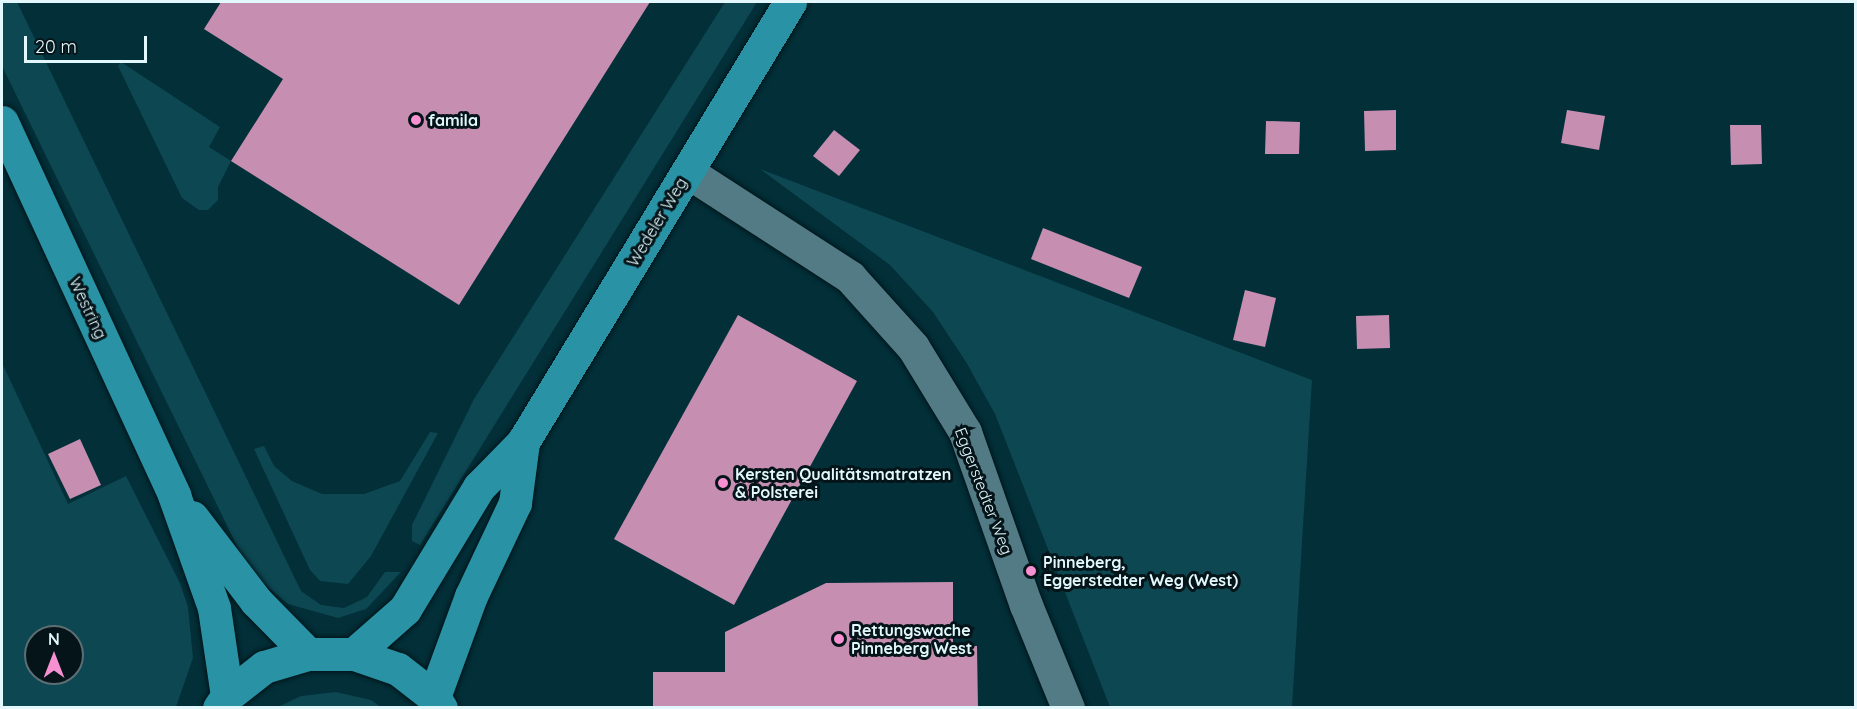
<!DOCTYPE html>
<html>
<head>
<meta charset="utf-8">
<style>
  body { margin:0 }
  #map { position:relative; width:1857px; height:709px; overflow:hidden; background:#022f38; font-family:Quicksand,sans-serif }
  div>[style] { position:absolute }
  .green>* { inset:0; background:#0c4752 }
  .building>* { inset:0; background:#c68eb0 }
  .roads { filter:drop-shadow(0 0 2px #02151a) drop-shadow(0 0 2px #02151a) }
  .minor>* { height:33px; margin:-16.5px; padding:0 16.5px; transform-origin:16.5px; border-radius:16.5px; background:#527b85 }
  .major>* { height:33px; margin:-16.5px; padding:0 16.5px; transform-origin:16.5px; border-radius:16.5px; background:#2992a5 }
  .dots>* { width:16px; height:16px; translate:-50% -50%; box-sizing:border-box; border:3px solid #041418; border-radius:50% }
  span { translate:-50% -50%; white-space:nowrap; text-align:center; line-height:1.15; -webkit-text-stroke:6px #041418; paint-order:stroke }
  .poi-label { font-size:16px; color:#e2f8fd; font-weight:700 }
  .left { translate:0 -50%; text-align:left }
  .street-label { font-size:16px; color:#e2f8fd }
  .frame { position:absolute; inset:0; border:3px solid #e2f8fd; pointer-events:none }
  .north { position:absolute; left:24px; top:625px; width:60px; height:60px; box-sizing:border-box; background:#041418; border:2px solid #5d6f74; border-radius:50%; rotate:0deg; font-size:16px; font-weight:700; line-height:24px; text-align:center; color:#e2f8fd }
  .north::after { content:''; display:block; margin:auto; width:21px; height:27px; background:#f690d1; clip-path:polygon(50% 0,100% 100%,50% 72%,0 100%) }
  .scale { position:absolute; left:24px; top:36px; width:123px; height:27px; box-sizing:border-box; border:3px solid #e2f8fd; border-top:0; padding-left:8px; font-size:18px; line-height:21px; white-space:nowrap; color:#e2f8fd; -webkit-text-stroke:4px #041418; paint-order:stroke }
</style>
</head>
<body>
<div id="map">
  <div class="green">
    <i style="clip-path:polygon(2px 2px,17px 2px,301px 591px,321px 605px,344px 608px,367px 597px,385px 572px,401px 572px,366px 609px,338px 618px,288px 604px,258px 579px,240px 552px,2px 66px)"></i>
    <i style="clip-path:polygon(725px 2px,757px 2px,420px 545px,412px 541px,412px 525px,474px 399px)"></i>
    <i style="clip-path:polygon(121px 62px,220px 127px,209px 147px,231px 161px,218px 187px,218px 200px,208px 210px,199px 210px,182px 198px,118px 66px)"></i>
    <i style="clip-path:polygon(760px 169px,1312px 380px,1292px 707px,1110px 707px,995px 414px,966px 362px,933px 312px,890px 265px)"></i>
    <i style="clip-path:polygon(evenodd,2px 363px,68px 504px,126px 476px,180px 583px,188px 607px,193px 658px,176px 707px,2px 707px,2px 363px,36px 637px,72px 637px,72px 673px,36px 673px,36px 637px)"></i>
    <i style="clip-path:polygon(430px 432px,438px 433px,371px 556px,348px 584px,320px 581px,310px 570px,254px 449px,264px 446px,274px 466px,292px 481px,322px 494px,364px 494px,400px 481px)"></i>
    <i style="clip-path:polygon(336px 692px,371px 700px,381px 707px,278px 707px,301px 696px)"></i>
  </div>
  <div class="building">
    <i style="clip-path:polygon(221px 2px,650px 2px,459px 305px,231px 161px,283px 79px,204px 29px)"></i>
    <i style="clip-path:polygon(1396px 110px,1396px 150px,1365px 151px,1364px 111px)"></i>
    <i style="clip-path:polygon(1567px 110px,1605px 116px,1599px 150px,1561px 143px)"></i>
    <i style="clip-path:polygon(1266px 121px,1300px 122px,1299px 154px,1265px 154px)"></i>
    <i style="clip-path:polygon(1730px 125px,1761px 125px,1762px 164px,1731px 165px)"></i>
    <i style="clip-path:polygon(834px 130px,860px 150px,839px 176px,813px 156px)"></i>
    <i style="clip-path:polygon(1043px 228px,1142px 267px,1129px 298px,1031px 259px)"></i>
    <i style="clip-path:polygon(1245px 290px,1276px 298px,1265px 347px,1233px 340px)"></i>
    <i style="clip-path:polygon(738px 315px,857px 381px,734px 605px,614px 539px)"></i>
    <i style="clip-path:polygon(1389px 315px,1390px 348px,1357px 349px,1356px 316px)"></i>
    <i style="clip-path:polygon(80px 439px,101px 485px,70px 499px,48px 454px)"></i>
    <i style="clip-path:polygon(953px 582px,953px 646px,977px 646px,978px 708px,653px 708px,653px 672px,725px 672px,725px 632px,826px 583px)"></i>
  </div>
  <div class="roads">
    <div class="minor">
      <i style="left:688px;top:172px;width:193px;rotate:32.9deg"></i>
      <i style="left:850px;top:277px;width:94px;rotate:48deg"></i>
      <i style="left:913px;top:347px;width:100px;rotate:58.5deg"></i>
      <i style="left:965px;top:432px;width:183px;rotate:70.6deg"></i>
      <i style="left:1026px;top:605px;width:111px;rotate:67.8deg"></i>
    </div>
    <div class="major">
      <i style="left:2px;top:122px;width:411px;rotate:65.2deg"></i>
      <i style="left:174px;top:495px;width:120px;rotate:70.5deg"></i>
      <i style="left:214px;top:608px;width:89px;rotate:81.6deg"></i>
      <i style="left:192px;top:517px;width:106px;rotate:52.7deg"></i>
      <i style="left:256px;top:601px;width:74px;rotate:45.5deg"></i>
      <i style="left:354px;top:654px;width:68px;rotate:-41.4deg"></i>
      <i style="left:405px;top:609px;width:143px;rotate:-58.8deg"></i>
      <i style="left:479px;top:487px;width:63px;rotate:-45.6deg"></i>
      <i style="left:523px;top:442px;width:515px;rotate:-58.75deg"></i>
      <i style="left:434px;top:697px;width:108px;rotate:-69.9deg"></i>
      <i style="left:471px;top:596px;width:103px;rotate:-64.7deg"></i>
      <i style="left:515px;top:503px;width:62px;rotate:-82.5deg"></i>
      <i style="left:219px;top:708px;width:14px;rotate:-56deg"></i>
      <i style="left:227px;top:696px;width:47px;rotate:-38.1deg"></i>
      <i style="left:264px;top:667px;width:46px;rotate:-16.5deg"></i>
      <i style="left:308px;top:654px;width:46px"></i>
      <i style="left:354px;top:654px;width:46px;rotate:18.8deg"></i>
      <i style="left:398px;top:669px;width:46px;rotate:37.9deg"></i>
      <i style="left:434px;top:697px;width:13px;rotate:58deg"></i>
    </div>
  </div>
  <div class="dots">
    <i style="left:416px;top:120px;background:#f690d1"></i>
    <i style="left:723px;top:483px;background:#f690d1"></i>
    <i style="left:1031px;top:571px;background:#f690d1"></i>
    <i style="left:839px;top:639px;background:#f690d1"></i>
  </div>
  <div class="poi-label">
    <span class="left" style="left:428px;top:120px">famila</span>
    <span class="left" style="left:735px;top:483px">Kersten Qualitätsmatratzen<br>&amp; Polsterei</span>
    <span class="left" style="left:1043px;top:571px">Pinneberg,<br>Eggerstedter Weg (West)</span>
    <span class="left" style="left:851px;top:639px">Rettungswache<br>Pinneberg West</span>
  </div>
  <div class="street-label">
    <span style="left:657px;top:222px;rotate:-59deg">Wedeler Weg</span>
    <span style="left:88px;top:308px;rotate:65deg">Westring</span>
    <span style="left:984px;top:491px;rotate:69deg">Eggerstedter Weg</span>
  </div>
  <div class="frame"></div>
  <div class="north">N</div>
  <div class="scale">20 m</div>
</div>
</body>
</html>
